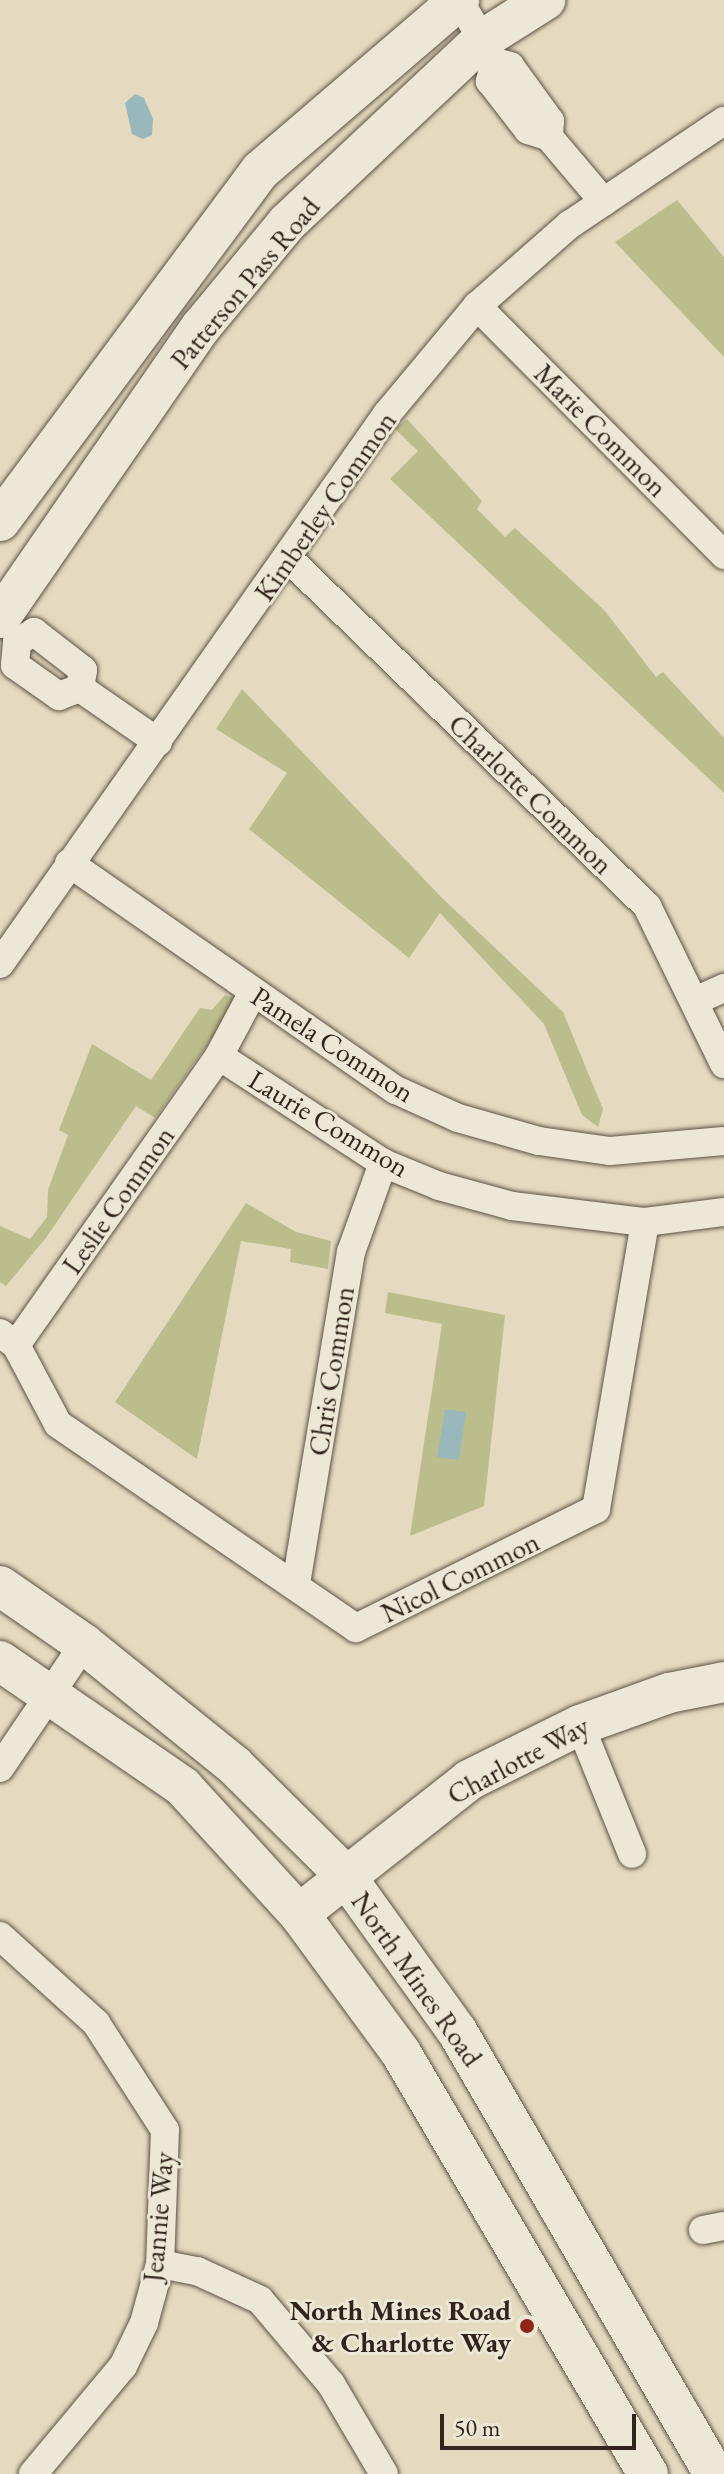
<!DOCTYPE html>
<html>
<head>
<meta charset="utf-8">
<style>
  body { margin:0 }
  #map { position:relative; width:724px; height:2474px; overflow:hidden; background:#e3dabf; font-family:"EB Garamond",serif }
  div>[style] { position:absolute }
  .green>* { inset:0; background:#bbbd8d }
  .water>* { inset:0; background:#99b8bb }
  .roads { filter:drop-shadow(0 0 2px #5e5245) drop-shadow(0 0 2px #5e5245) }
  .street>* { height:28px; margin:-14px; padding:0 14px; transform-origin:14px; border-radius:14px; background:#ede7d5 }
  .secondary>* { height:40px; margin:-20px; padding:0 20px; transform-origin:20px; border-radius:20px; background:#ede7d5 }
  .dots>* { width:22px; height:22px; translate:-50% -50%; box-sizing:border-box; border:4px solid #ede7d5; border-radius:50% }
  span { translate:-50% -50%; white-space:nowrap; text-align:center; line-height:1.15; -webkit-text-stroke:6px #ede7d5; paint-order:stroke }
  .street-label { font-size:28px; color:#32241c }
  .poi-label { font-size:28px; color:#32241c; font-weight:700 }
  .right { translate:-100% -50%; text-align:right }
  .scale { position:absolute; left:440px; top:2414px; width:196px; height:36px; box-sizing:border-box; border:4px solid #32241c; border-top:0; padding-left:10px; font-size:24px; line-height:28px; white-space:nowrap; color:#32241c; -webkit-text-stroke:6px #ede7d5; paint-order:stroke }
</style>
</head>
<body>
<div id="map">
  <div class="green">
    <i style="clip-path:polygon(677px 200px,724px 257px,724px 357px,615px 242px)"></i>
    <i style="clip-path:polygon(407px 419px,482px 501px,477px 509px,505px 537px,515px 528px,605px 611px,656px 677px,663px 672px,724px 738px,724px 793px,390px 479px,418px 451px,395px 429px)"></i>
    <i style="clip-path:polygon(242px 689px,442px 898px,563px 1012px,603px 1109px,598px 1127px,582px 1115px,544px 1024px,440px 913px,409px 958px,249px 829px,287px 773px,216px 729px)"></i>
    <i style="clip-path:polygon(225px 995px,234px 999px,234px 1007px,155px 1118px,136px 1106px,45px 1239px,6px 1286px,0 1282px,0 1226px,30px 1239px,47px 1217px,48px 1190px,68px 1135px,59px 1130px,92px 1044px,151px 1080px,200px 1008px,212px 1010px)"></i>
    <i style="clip-path:polygon(246px 1203px,296px 1232px,331px 1241px,328px 1269px,290px 1262px,291px 1249px,241px 1241px,197px 1459px,115px 1402px)"></i>
    <i style="clip-path:polygon(388px 1292px,505px 1315px,484px 1506px,410px 1536px,442px 1324px,385px 1313px)"></i>
  </div>
  <div class="water">
    <i style="clip-path:polygon(135px 94px,144px 98px,153px 119px,152px 135px,143px 139px,132px 134px,125px 103px)"></i>
    <i style="clip-path:polygon(445px 1409px,466px 1412px,459px 1460px,437px 1457px)"></i>
  </div>
  <div class="roads">
    <div class="street">
      <i style="left:459px;top:0;width:72px;rotate:59.9deg"></i>
      <i style="left:495px;top:62px;width:20px;rotate:105deg"></i>
      <i style="left:490px;top:81px;width:62px;rotate:52.2deg"></i>
      <i style="left:528px;top:130px;width:22px;rotate:18deg"></i>
      <i style="left:549px;top:137px;width:85px;rotate:49.8deg"></i>
      <i style="left:495px;top:62px;width:16px;rotate:15deg"></i>
      <i style="left:510px;top:66px;width:68px;rotate:54deg"></i>
      <i style="left:550px;top:121px;width:16px;rotate:94deg"></i>
      <i style="left:477px;top:306px;width:351px;rotate:45.2deg"></i>
      <i style="left:289px;top:559px;width:499px;rotate:44.1deg"></i>
      <i style="left:647px;top:906px;width:176px;rotate:64deg"></i>
      <i style="left:17px;top:642px;width:20px;rotate:-30deg"></i>
      <i style="left:34px;top:632px;width:62px;rotate:37.8deg"></i>
      <i style="left:83px;top:670px;width:18px;rotate:99deg"></i>
      <i style="left:17px;top:642px;width:23px;rotate:95deg"></i>
      <i style="left:15px;top:665px;width:54px;rotate:35.2deg"></i>
      <i style="left:59px;top:696px;width:22px;rotate:-21deg"></i>
      <i style="left:80px;top:688px;width:95px;rotate:34.7deg"></i>
      <i style="left:69px;top:863px;width:398px;rotate:34.8deg"></i>
      <i style="left:396px;top:1090px;width:68px;rotate:24.3deg"></i>
      <i style="left:458px;top:1118px;width:84px;rotate:15.9deg"></i>
      <i style="left:539px;top:1141px;width:72px;rotate:8deg"></i>
      <i style="left:610px;top:1151px;width:114px;rotate:-5deg"></i>
      <i style="left:0;top:964px;width:673px;rotate:-54.87deg"></i>
      <i style="left:387px;top:414px;width:141px;rotate:-50.2deg"></i>
      <i style="left:477px;top:306px;width:123px;rotate:-41.4deg"></i>
      <i style="left:569px;top:225px;width:187px;rotate:-33.9deg"></i>
      <i style="left:697px;top:1000px;width:30px;rotate:-24deg"></i>
      <i style="left:219px;top:1056px;width:196px;rotate:33.1deg"></i>
      <i style="left:383px;top:1163px;width:61px;rotate:22.3deg"></i>
      <i style="left:439px;top:1186px;width:76px;rotate:15.3deg"></i>
      <i style="left:512px;top:1206px;width:134px;rotate:6.9deg"></i>
      <i style="left:645px;top:1222px;width:80px;rotate:-7.2deg"></i>
      <i style="left:0;top:1333px;width:20px;rotate:37deg"></i>
      <i style="left:16px;top:1345px;width:89px;rotate:62deg"></i>
      <i style="left:58px;top:1424px;width:361px;rotate:34.4deg"></i>
      <i style="left:356px;top:1628px;width:268px;rotate:-26.4deg"></i>
      <i style="left:596px;top:1509px;width:291px;rotate:-80.3deg"></i>
      <i style="left:16px;top:1345px;width:353px;rotate:-54.9deg"></i>
      <i style="left:219px;top:1056px;width:72px;rotate:-62deg"></i>
      <i style="left:296px;top:1584px;width:337px;rotate:-80.6deg"></i>
      <i style="left:351px;top:1252px;width:95px;rotate:-70.2deg"></i>
      <i style="left:580px;top:1725px;width:139px;rotate:68deg"></i>
      <i style="left:0;top:1768px;width:150px;rotate:-55.9deg"></i>
      <i style="left:0;top:1936px;width:130px;rotate:42.2deg"></i>
      <i style="left:96px;top:2023px;width:127px;rotate:57.2deg"></i>
      <i style="left:165px;top:2130px;width:134px;rotate:92.1deg"></i>
      <i style="left:160px;top:2264px;width:61px;rotate:105.2deg"></i>
      <i style="left:144px;top:2323px;width:48px;rotate:116deg"></i>
      <i style="left:123px;top:2366px;width:141px;rotate:129.8deg"></i>
      <i style="left:703px;top:2230px;width:21px;rotate:-11deg"></i>
      <i style="left:160px;top:2264px;width:38px;rotate:11deg"></i>
      <i style="left:197px;top:2271px;width:69px;rotate:24.7deg"></i>
      <i style="left:260px;top:2300px;width:110px;rotate:49.8deg"></i>
      <i style="left:331px;top:2384px;width:104px;rotate:59.5deg"></i>
    </div>
    <div class="secondary">
      <i style="left:0;top:521px;width:437px;rotate:-53.4deg"></i>
      <i style="left:261px;top:170px;width:261px;rotate:-40.6deg"></i>
      <i style="left:0;top:618px;width:354px;rotate:-55.4deg"></i>
      <i style="left:201px;top:327px;width:135px;rotate:-50.4deg"></i>
      <i style="left:287px;top:223px;width:267px;rotate:-43.2deg"></i>
      <i style="left:482px;top:40px;width:75px;rotate:-32.4deg"></i>
      <i style="left:0;top:1586px;width:102px;rotate:34.6deg"></i>
      <i style="left:84px;top:1644px;width:194px;rotate:38.9deg"></i>
      <i style="left:235px;top:1766px;width:153px;rotate:44.7deg"></i>
      <i style="left:344px;top:1874px;width:193px;rotate:54.3deg"></i>
      <i style="left:457px;top:2031px;width:512px;rotate:59.88deg"></i>
      <i style="left:0;top:1661px;width:222px;rotate:34.5deg"></i>
      <i style="left:183px;top:1787px;width:172px;rotate:47.6deg"></i>
      <i style="left:299px;top:1914px;width:172px;rotate:53.7deg"></i>
      <i style="left:401px;top:2053px;width:488px;rotate:59.6deg"></i>
      <i style="left:299px;top:1914px;width:216px;rotate:-38.2deg"></i>
      <i style="left:469px;top:1780px;width:124px;rotate:-26.4deg"></i>
      <i style="left:580px;top:1725px;width:95px;rotate:-19.8deg"></i>
      <i style="left:669px;top:1693px;width:56px;rotate:-11.3deg"></i>
    </div>
  </div>
  <div class="dots">
    <i style="left:527px;top:2326px;background:#8f2418"></i>
  </div>
  <div class="street-label">
    <span style="left:245px;top:283px;rotate:-50deg">Patterson Pass Road</span>
    <span style="left:601px;top:430px;rotate:45deg">Marie Common</span>
    <span style="left:325px;top:506px;rotate:-55deg">Kimberley Common</span>
    <span style="left:531px;top:794px;rotate:44deg">Charlotte Common</span>
    <span style="left:333px;top:1044px;rotate:33deg">Pamela Common</span>
    <span style="left:329px;top:1123px;rotate:31deg">Laurie Common</span>
    <span style="left:118px;top:1200px;rotate:-55deg">Leslie Common</span>
    <span style="left:331px;top:1371px;rotate:-81deg">Chris Common</span>
    <span style="left:460px;top:1577px;rotate:-26deg">Nicol Common</span>
    <span style="left:518px;top:1760px;rotate:-28deg">Charlotte Way</span>
    <span style="left:417px;top:1979px;rotate:55deg">North Mines Road</span>
    <span style="left:158px;top:2217px;rotate:-85deg">Jeannie Way</span>
  </div>
  <div class="poi-label">
    <span class="right" style="left:511px;top:2326px">North Mines Road<br>&amp; Charlotte Way</span>
  </div>
  <div class="scale">50 m</div>
</div>
</body>
</html>
